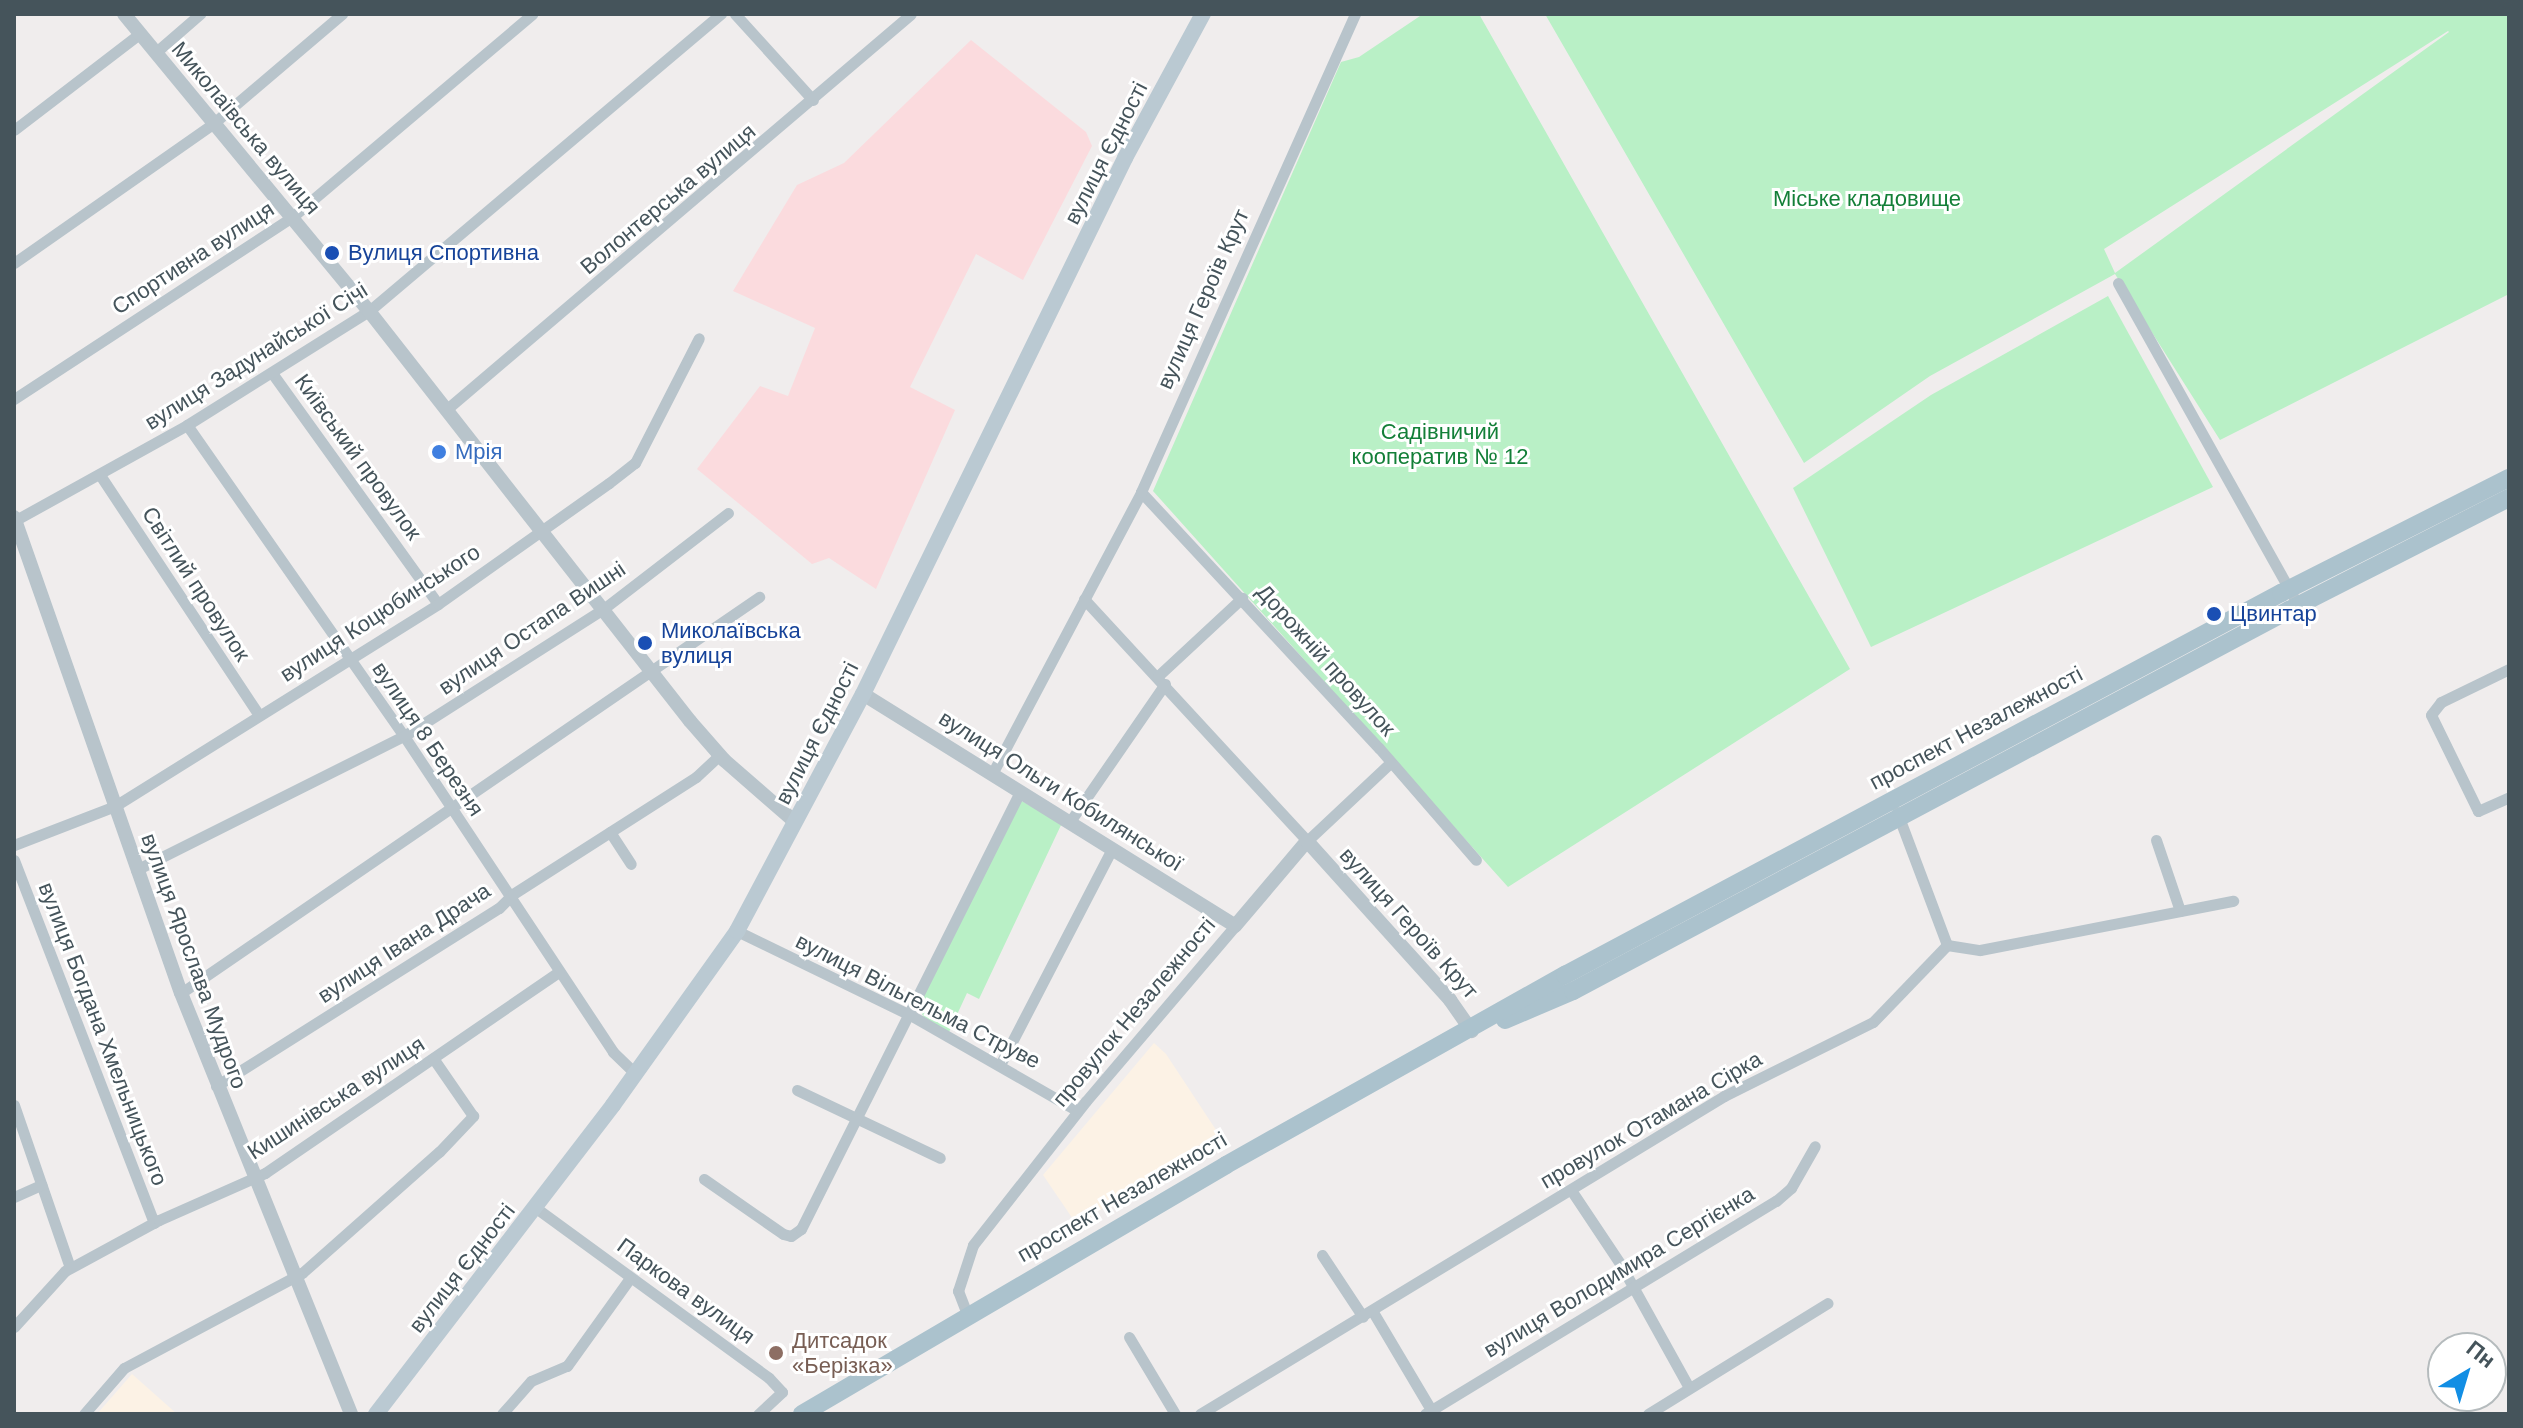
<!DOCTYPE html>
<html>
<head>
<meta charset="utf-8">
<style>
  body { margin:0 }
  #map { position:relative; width:2523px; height:1428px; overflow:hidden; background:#f0eded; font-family:Helvetica,sans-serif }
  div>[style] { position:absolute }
  .commercial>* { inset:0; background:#fcf2e5 }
  .medical>* { inset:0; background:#fbdbde }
  .green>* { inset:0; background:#b9f0c6 }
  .minor>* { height:11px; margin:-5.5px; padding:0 5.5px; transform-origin:5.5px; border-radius:5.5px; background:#b8c4cb }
  .tertiary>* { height:14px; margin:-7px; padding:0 7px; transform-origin:7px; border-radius:7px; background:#b8c4cb }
  .secondary>* { height:16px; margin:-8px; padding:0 8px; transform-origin:8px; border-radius:8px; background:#bac9d2 }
  .primary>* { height:18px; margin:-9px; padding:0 9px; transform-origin:9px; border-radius:9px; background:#abc2cd }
  .dots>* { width:22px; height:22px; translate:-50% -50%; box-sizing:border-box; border:4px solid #fff; border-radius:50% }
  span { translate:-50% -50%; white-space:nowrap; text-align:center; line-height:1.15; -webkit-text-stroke:6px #fff; paint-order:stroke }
  .street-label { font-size:22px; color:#45545b }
  .park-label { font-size:22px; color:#137f38 }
  .transit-label { font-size:22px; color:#164399 }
  .left { translate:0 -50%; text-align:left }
  .shop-label { font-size:22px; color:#366cbe }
  .education-label { font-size:22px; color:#785e54 }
  .frame { position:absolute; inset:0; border:16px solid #45545b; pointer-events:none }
  .north { position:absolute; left:2427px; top:1332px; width:80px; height:80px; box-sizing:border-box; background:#fff; border:2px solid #b5bbbd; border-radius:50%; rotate:38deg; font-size:22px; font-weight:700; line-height:32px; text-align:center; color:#45545b }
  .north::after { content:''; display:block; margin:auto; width:28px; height:36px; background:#128ee4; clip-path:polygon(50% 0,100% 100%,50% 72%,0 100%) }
</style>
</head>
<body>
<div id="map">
  <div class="commercial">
    <i style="clip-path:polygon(1154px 1043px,1166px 1054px,1218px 1133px,1077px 1225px,1043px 1175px)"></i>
    <i style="clip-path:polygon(132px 1374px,177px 1414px,97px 1414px)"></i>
  </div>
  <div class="medical">
    <i style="clip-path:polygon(971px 40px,1086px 132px,1092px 146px,1023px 280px,976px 254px,910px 387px,955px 410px,876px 589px,829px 558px,812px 564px,697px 469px,760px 386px,788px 396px,815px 328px,733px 291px,797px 185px,844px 163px)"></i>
  </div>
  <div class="green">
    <i style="clip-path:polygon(1423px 14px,1479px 14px,1850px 669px,1508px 887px,1153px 491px,1341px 62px,1359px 57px)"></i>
    <i style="clip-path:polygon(evenodd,1545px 14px,2509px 14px,2509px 294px,2220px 440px,2115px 274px,1930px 376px,1804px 463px,1545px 14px,2448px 31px,2449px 32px,2115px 273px,2104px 249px,2448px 31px)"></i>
    <i style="clip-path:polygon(2108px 296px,2213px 487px,1871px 647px,1793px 488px,1931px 395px)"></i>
    <i style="clip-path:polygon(1018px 799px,1062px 823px,979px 999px,967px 993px,949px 1032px,924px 1018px,918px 1006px)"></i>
  </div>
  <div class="minor">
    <i style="left:735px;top:14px;width:116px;rotate:47.8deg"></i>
    <i style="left:155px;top:53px;width:60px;rotate:-40.9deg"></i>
    <i style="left:14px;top:130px;width:158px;rotate:-37.5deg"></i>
    <i style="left:14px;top:263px;width:246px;rotate:-35deg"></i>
    <i style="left:215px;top:122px;width:167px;rotate:-40.4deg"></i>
    <i style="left:2118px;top:283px;width:369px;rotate:60.8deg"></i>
    <i style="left:272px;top:373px;width:284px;rotate:54.3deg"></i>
    <i style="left:14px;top:399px;width:331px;rotate:-33.2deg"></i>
    <i style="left:291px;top:218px;width:316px;rotate:-40.2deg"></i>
    <i style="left:447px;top:409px;width:609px;rotate:-40.41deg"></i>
    <i style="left:187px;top:425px;width:379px;rotate:55.1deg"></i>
    <i style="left:404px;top:736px;width:379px;rotate:56.5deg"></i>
    <i style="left:613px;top:1052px;width:32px;rotate:44deg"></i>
    <i style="left:100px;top:475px;width:288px;rotate:56.5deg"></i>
    <i style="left:1141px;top:492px;width:350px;rotate:47.1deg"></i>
    <i style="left:1379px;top:748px;width:148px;rotate:49.1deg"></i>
    <i style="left:14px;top:521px;width:198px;rotate:-29deg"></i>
    <i style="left:187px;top:425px;width:215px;rotate:-32.1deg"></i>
    <i style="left:369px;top:311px;width:461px;rotate:-40.2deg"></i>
    <i style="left:1084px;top:599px;width:329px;rotate:47.3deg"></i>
    <i style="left:1307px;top:841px;width:114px;rotate:-43.2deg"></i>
    <i style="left:2509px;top:669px;width:76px;rotate:154.1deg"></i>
    <i style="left:2441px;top:702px;width:16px;rotate:128deg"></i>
    <i style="left:2431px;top:715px;width:107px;rotate:63.9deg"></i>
    <i style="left:2478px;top:811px;width:34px;rotate:-24deg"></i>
    <i style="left:1158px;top:676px;width:115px;rotate:-42.9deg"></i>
    <i style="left:992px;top:774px;width:319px;rotate:-62.1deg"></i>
    <i style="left:1141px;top:492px;width:524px;rotate:-65.88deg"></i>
    <i style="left:1897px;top:812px;width:142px;rotate:69.4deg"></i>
    <i style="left:1069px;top:823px;width:169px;rotate:-55.4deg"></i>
    <i style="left:610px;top:832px;width:38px;rotate:57deg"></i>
    <i style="left:2156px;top:840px;width:75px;rotate:71.3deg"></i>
    <i style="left:14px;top:845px;width:108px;rotate:-21.1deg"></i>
    <i style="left:115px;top:806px;width:381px;rotate:-32deg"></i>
    <i style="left:438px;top:604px;width:209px;rotate:-35.3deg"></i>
    <i style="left:609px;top:483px;width:33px;rotate:-38deg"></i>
    <i style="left:635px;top:463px;width:140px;rotate:-62.9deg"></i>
    <i style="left:14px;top:860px;width:389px;rotate:68.9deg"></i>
    <i style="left:136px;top:870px;width:300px;rotate:-26.6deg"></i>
    <i style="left:404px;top:736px;width:235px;rotate:-32.5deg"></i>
    <i style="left:602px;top:610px;width:159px;rotate:-37.6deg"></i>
    <i style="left:737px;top:931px;width:195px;rotate:25.9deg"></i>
    <i style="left:912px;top:1016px;width:191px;rotate:29.8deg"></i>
    <i style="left:1947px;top:945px;width:33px;rotate:9deg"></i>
    <i style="left:1980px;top:950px;width:258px;rotate:-11deg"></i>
    <i style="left:181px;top:993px;width:701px;rotate:-34.42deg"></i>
    <i style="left:1001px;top:1063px;width:241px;rotate:-62.6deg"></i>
    <i style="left:216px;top:1086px;width:334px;rotate:-32.2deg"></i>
    <i style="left:499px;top:908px;width:20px;rotate:-45deg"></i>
    <i style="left:513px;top:894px;width:217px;rotate:-32.6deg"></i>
    <i style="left:696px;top:777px;width:33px;rotate:-43deg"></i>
    <i style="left:797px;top:1090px;width:158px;rotate:25.4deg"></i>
    <i style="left:14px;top:1105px;width:172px;rotate:71deg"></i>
    <i style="left:704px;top:1179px;width:96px;rotate:34.8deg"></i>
    <i style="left:783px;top:1234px;width:8px;rotate:14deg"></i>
    <i style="left:791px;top:1236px;width:12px;rotate:-35deg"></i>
    <i style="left:801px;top:1229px;width:490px;rotate:-63.4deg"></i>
    <i style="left:1571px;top:1190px;width:90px;rotate:56.3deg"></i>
    <i style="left:1621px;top:1265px;width:138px;rotate:61deg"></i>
    <i style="left:14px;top:1197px;width:30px;rotate:-24deg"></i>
    <i style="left:536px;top:1208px;width:288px;rotate:36.1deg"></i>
    <i style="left:769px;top:1378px;width:19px;rotate:47deg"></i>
    <i style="left:782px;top:1392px;width:33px;rotate:137deg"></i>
    <i style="left:1322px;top:1255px;width:74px;rotate:56.5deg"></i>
    <i style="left:1373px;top:1312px;width:117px;rotate:59.3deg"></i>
    <i style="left:967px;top:1314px;width:25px;rotate:-111deg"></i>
    <i style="left:958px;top:1291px;width:48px;rotate:-71.9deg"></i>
    <i style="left:973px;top:1245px;width:183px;rotate:-51.9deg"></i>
    <i style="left:1086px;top:1101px;width:230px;rotate:-49.6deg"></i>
    <i style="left:14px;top:1327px;width:76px;rotate:-47.7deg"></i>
    <i style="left:65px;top:1271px;width:107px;rotate:-28.5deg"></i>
    <i style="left:159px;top:1220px;width:116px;rotate:-23.9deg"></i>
    <i style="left:265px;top:1173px;width:356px;rotate:-34.4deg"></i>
    <i style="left:1129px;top:1337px;width:90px;rotate:59.1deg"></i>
    <i style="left:84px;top:1414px;width:61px;rotate:-49deg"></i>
    <i style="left:124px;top:1368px;width:202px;rotate:-28.1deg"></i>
    <i style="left:302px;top:1273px;width:183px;rotate:-41.5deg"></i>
    <i style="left:439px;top:1152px;width:50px;rotate:-46.6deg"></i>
    <i style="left:473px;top:1116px;width:70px;rotate:-124.6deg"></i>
    <i style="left:502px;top:1414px;width:44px;rotate:-48.7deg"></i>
    <i style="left:531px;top:1381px;width:39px;rotate:-23deg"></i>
    <i style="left:567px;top:1366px;width:108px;rotate:-54.4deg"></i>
    <i style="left:1200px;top:1414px;width:613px;rotate:-31.25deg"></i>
    <i style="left:1724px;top:1096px;width:166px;rotate:-26.4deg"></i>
    <i style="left:1873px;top:1022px;width:107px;rotate:-46.1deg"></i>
    <i style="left:1425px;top:1414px;width:411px;rotate:-31.3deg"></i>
    <i style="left:1776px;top:1201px;width:20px;rotate:-41deg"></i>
    <i style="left:1791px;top:1188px;width:48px;rotate:-60.3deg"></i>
    <i style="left:1648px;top:1414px;width:211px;rotate:-31.7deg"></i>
  </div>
  <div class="tertiary">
    <i style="left:124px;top:14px;width:385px;rotate:50.5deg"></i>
    <i style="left:369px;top:311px;width:521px;rotate:51.94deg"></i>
    <i style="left:690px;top:721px;width:52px;rotate:48.9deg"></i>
    <i style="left:724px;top:760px;width:94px;rotate:41.1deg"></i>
    <i style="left:14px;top:517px;width:504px;rotate:70.67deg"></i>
    <i style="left:181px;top:993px;width:454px;rotate:68deg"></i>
    <i style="left:863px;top:694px;width:438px;rotate:31.9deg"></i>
    <i style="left:1235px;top:926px;width:111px;rotate:-49.7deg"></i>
    <i style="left:1307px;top:841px;width:214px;rotate:48deg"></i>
    <i style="left:1450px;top:1000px;width:38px;rotate:55deg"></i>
  </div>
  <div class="secondary">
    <i style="left:376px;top:1414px;width:389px;rotate:-52.5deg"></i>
    <i style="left:613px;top:1105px;width:214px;rotate:-54.5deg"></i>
    <i style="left:737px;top:931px;width:268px;rotate:-62deg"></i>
    <i style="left:863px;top:694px;width:597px;rotate:-63.95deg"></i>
    <i style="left:1125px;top:158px;width:164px;rotate:-61.6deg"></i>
  </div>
  <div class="primary">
    <i style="left:1505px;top:1020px;width:74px;rotate:-23.1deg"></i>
    <i style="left:1573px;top:991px;width:811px;rotate:-28.02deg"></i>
    <i style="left:2289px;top:610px;width:247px;rotate:-27deg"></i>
    <i style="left:802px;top:1414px;width:492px;rotate:-30.4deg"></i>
    <i style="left:1226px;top:1165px;width:389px;rotate:-29.3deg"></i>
    <i style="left:1565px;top:975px;width:812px;rotate:-28.08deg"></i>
    <i style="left:2281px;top:593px;width:255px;rotate:-26.8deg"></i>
  </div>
  <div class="dots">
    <i style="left:332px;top:253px;background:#1a4fb4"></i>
    <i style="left:439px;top:452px;background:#3f7fe0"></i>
    <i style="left:2214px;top:614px;background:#1a4fb4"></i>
    <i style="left:645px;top:643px;background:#1a4fb4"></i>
    <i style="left:776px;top:1353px;background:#8d6e63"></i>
  </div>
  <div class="street-label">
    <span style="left:246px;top:128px;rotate:50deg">Миколаївська вулиця</span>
    <span style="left:1106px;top:153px;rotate:-63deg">вулиця Єдності</span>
    <span style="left:668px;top:199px;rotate:-40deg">Волонтерська вулиця</span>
    <span style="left:193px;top:258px;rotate:-33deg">Спортивна вулиця</span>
    <span style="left:1203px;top:299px;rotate:-66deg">вулиця Героїв Крут</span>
    <span style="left:256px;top:356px;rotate:-32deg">вулиця Задунайської Січі</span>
    <span style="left:358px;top:457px;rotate:54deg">Київський провулок</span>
    <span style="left:196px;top:584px;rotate:57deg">Світлий провулок</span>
    <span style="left:380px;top:613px;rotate:-33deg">вулиця Коцюбинського</span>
    <span style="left:532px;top:628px;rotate:-34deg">вулиця Остапа Вишні</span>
    <span style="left:1326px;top:660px;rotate:48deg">Дорожній провулок</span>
    <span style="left:1976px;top:728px;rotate:-28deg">проспект Незалежності</span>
    <span style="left:817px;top:733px;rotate:-63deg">вулиця Єдності</span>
    <span style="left:428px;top:739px;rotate:56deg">вулиця 8 Березня</span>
    <span style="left:1061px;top:791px;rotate:32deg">вулиця Ольги Кобилянської</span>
    <span style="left:1409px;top:923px;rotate:48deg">вулиця Героїв Крут</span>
    <span style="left:404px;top:943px;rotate:-33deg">вулиця Івана Драча</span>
    <span style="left:194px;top:961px;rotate:70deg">вулиця Ярослава Мудрого</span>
    <span style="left:918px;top:1001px;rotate:27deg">вулиця Вільгельма Струве</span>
    <span style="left:1134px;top:1012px;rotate:-50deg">провулок Незалежності</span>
    <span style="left:103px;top:1034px;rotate:69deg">вулиця Богдана Хмельницького</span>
    <span style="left:336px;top:1098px;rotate:-33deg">Кишинівська вулиця</span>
    <span style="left:1651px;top:1120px;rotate:-30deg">провулок Отамана Сірка</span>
    <span style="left:1122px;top:1197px;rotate:-30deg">проспект Незалежності</span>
    <span style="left:462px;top:1268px;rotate:-52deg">вулиця Єдності</span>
    <span style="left:1619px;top:1272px;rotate:-31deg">вулиця Володимира Сергієнка</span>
    <span style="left:686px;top:1291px;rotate:36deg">Паркова вулиця</span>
  </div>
  <div class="park-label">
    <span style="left:1867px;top:199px">Міське кладовище</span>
    <span style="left:1440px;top:444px">Садівничий<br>кооператив № 12</span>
  </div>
  <div class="transit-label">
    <span class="left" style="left:348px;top:253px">Вулиця Спортивна</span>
    <span class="left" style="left:2230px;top:614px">Цвинтар</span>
    <span class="left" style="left:661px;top:643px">Миколаївська<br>вулиця</span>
  </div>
  <div class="shop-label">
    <span class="left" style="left:455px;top:452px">Мрія</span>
  </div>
  <div class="education-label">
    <span class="left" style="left:792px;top:1353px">Дитсадок<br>«Берізка»</span>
  </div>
  <div class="frame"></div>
  <div class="north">Пн</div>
</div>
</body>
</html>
